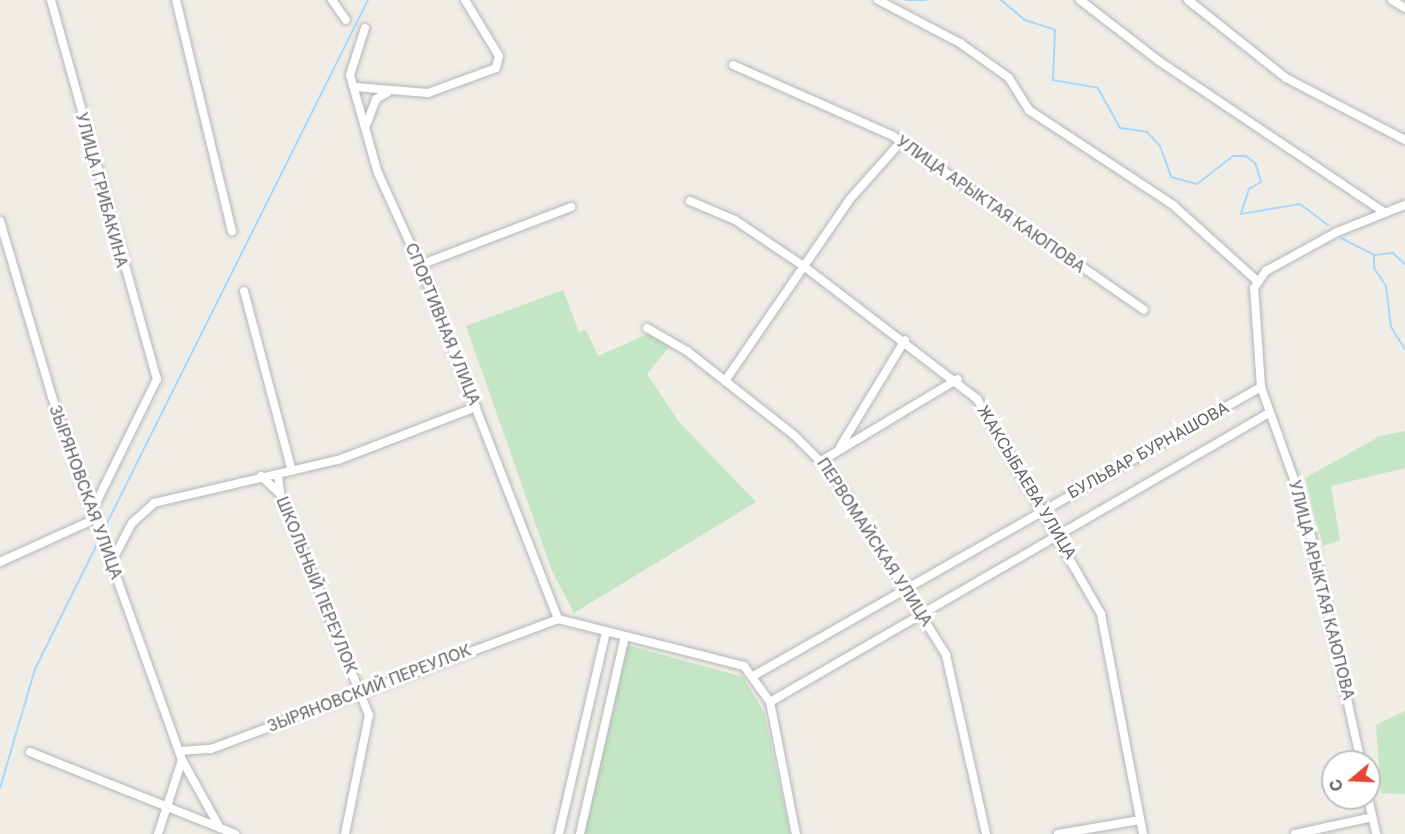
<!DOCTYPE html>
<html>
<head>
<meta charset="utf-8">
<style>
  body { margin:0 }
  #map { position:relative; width:1405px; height:834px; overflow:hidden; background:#efede6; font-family:Inter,sans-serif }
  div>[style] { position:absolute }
  .green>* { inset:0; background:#c4e6c4 }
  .stream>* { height:2px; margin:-1px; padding:0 1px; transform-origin:1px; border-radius:1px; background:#a9d8fc }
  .roads { filter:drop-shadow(0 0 2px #b3b6ba) drop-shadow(0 0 2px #b3b6ba) }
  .minor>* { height:8px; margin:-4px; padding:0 4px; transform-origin:4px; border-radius:4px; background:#fff }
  span { translate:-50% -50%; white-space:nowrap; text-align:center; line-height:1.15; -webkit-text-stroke:6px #fff; paint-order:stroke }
  .street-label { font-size:16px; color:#5e6166 }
  .north { position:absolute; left:1321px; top:750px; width:60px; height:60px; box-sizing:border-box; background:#fff; border:2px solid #bfc0c2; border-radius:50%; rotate:251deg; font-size:16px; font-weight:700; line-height:24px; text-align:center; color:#5e6166 }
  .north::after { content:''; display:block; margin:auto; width:21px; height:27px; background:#e44638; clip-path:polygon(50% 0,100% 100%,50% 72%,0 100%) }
</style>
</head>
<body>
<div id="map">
  <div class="green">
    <i style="clip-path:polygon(563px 290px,579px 332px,586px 330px,598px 356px,650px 333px,670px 346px,647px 374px,679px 422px,756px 502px,574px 613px,552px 571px,466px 326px)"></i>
    <i style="clip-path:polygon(1405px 431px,1405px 468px,1331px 486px,1340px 540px,1323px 546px,1305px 478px,1380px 436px)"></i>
    <i style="clip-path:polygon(627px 645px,743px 677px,764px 712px,790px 834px,583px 834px)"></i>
    <i style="clip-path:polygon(1405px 711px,1405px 794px,1381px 793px,1376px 725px)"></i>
  </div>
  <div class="stream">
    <i style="left:905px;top:0;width:21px"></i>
    <i style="left:1001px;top:0;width:31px;rotate:40deg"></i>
    <i style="left:1025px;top:20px;width:32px;rotate:18deg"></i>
    <i style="left:1055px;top:30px;width:50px;rotate:92.3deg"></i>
    <i style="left:1053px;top:80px;width:46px;rotate:10.1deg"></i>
    <i style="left:1098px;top:88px;width:46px;rotate:61.2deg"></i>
    <i style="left:1120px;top:128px;width:27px;rotate:8deg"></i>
    <i style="left:1147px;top:132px;width:19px;rotate:47deg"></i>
    <i style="left:1160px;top:146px;width:33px;rotate:70deg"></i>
    <i style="left:1171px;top:177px;width:27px;rotate:15deg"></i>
    <i style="left:1197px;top:184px;width:46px;rotate:-37.9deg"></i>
    <i style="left:1233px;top:156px;width:13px"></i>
    <i style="left:1246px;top:156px;width:11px;rotate:38deg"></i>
    <i style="left:1255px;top:163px;width:20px;rotate:72deg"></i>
    <i style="left:1261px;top:182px;width:14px;rotate:150deg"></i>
    <i style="left:1249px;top:189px;width:26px;rotate:108deg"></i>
    <i style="left:1241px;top:214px;width:60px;rotate:-9.6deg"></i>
    <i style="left:1300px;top:204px;width:35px;rotate:37deg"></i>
    <i style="left:1341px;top:238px;width:37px;rotate:27deg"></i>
    <i style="left:1374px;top:255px;width:19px;rotate:-6deg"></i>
    <i style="left:1393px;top:253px;width:16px;rotate:43deg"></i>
    <i style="left:1374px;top:255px;width:13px;rotate:90deg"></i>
    <i style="left:1374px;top:268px;width:22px;rotate:56deg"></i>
    <i style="left:1386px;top:286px;width:41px;rotate:83deg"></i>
    <i style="left:1391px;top:327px;width:26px;rotate:58deg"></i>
    <i style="left:102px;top:533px;width:596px;rotate:-63.48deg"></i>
    <i style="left:0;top:788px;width:124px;rotate:-73.6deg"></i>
    <i style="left:35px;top:669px;width:146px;rotate:-63.6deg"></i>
  </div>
  <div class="roads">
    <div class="minor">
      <i style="left:51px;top:0;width:394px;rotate:74.4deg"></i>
      <i style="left:157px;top:379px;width:147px;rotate:116.2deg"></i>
      <i style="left:176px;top:0;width:238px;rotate:76.4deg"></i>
      <i style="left:332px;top:0;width:24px;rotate:55deg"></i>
      <i style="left:878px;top:0;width:93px;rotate:27.7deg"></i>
      <i style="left:960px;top:43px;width:60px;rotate:35.5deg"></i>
      <i style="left:1009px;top:78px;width:38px;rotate:58deg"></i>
      <i style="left:1029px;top:110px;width:173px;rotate:33.4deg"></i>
      <i style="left:1173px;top:205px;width:112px;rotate:42.1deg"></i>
      <i style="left:1080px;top:0;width:100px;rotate:37.7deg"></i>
      <i style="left:1159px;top:61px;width:269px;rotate:33.9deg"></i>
      <i style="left:1188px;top:0;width:125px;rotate:38.5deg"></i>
      <i style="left:1286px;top:78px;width:134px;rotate:27.5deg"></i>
      <i style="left:1392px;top:0;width:15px;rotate:32deg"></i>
      <i style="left:365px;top:28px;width:49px;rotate:107.7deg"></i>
      <i style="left:350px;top:75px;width:102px;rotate:74.1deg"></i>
      <i style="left:378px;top:173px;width:101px;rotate:65.5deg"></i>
      <i style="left:420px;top:265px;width:380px;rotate:68.7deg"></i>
      <i style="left:733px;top:65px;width:175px;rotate:23.9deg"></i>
      <i style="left:893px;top:136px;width:305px;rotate:34.7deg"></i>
      <i style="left:355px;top:87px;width:73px;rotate:4.7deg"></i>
      <i style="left:428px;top:93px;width:72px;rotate:-20.2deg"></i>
      <i style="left:496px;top:68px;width:12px;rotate:-76deg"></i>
      <i style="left:499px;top:56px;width:66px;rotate:-121.3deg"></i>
      <i style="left:365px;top:128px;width:31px;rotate:-69deg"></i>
      <i style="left:376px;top:99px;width:14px;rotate:-30deg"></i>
      <i style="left:690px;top:201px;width:49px;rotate:22.9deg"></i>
      <i style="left:735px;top:220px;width:84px;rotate:33.9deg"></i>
      <i style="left:805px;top:267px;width:217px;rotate:37.5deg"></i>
      <i style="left:977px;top:399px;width:248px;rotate:60deg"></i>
      <i style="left:1101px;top:614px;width:224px;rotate:79.2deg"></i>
      <i style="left:0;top:221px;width:184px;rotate:73.5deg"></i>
      <i style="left:52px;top:397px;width:386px;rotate:70.3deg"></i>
      <i style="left:182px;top:760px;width:78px;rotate:60.8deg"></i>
      <i style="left:420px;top:265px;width:162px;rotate:-21deg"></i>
      <i style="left:244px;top:291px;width:186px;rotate:75.1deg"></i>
      <i style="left:647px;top:328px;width:46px;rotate:29.9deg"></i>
      <i style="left:687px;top:351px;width:137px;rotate:38.2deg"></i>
      <i style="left:795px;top:436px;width:52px;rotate:45deg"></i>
      <i style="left:832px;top:473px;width:215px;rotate:57.9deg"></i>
      <i style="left:946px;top:655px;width:183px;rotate:77.4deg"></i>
      <i style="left:725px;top:381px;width:221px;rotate:-55.5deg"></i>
      <i style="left:850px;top:199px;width:74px;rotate:-48.3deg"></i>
      <i style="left:840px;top:447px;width:125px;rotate:-58.7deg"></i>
      <i style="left:823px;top:460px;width:157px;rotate:-31deg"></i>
      <i style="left:278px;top:474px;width:20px;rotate:84deg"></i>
      <i style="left:280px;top:494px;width:238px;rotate:68.1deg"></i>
      <i style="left:369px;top:715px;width:121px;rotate:101.4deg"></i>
      <i style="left:261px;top:476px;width:26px;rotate:43deg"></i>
      <i style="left:0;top:562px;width:104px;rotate:-24.4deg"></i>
      <i style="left:111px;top:563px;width:45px;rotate:-62.3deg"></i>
      <i style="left:132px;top:523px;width:30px;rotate:-42deg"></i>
      <i style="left:154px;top:503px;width:189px;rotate:-13.2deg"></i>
      <i style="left:338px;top:460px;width:148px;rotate:-21deg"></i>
      <i style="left:558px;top:619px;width:192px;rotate:14.2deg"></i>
      <i style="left:744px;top:666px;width:44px;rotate:54.2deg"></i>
      <i style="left:770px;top:702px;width:135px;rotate:78.9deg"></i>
      <i style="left:755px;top:675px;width:582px;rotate:-29.65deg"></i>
      <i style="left:770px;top:702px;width:577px;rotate:-30.08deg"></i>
      <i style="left:180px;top:751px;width:31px;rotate:-4deg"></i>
      <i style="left:211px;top:749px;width:371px;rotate:-20.5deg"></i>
      <i style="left:30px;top:752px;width:221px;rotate:21.8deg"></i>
      <i style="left:1361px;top:762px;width:258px;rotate:-102.5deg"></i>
      <i style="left:1305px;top:510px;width:131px;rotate:-109.7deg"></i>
      <i style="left:1261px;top:387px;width:99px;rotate:-94deg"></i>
      <i style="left:1254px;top:288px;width:21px;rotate:-55deg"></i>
      <i style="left:1266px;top:271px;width:81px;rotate:-28.8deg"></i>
      <i style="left:1337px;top:232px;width:73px;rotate:-21.7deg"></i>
      <i style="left:1368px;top:798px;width:37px;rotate:77deg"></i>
      <i style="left:158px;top:834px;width:78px;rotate:-72deg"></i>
      <i style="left:559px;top:834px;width:207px;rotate:-76.9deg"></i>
      <i style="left:580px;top:834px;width:203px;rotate:-77.2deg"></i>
      <i style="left:1058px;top:834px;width:83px;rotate:-9.7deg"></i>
      <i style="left:1295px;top:834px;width:79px;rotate:-12.4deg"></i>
    </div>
  </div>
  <div class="street-label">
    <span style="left:102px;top:190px;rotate:75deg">УЛИЦА ГРИБАКИНА</span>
    <span style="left:991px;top:204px;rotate:35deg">УЛИЦА АРЫКТАЯ КАЮПОВА</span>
    <span style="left:443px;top:324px;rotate:68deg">СПОРТИВНАЯ УЛИЦА</span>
    <span style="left:1148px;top:450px;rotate:-29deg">БУЛЬВАР БУРНАШОВА</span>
    <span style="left:1027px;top:482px;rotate:59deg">ЖАКСЫБАЕВА УЛИЦА</span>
    <span style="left:86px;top:492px;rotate:70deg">ЗЫРЯНОВСКАЯ УЛИЦА</span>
    <span style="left:875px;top:542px;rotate:57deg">ПЕРВОМАЙСКАЯ УЛИЦА</span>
    <span style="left:317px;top:585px;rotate:68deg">ШКОЛЬНЫЙ ПЕРЕУЛОК</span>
    <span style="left:1322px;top:590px;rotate:76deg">УЛИЦА АРЫКТАЯ КАЮПОВА</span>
    <span style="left:369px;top:688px;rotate:-21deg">ЗЫРЯНОВСКИЙ ПЕРЕУЛОК</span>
  </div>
  <div class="north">С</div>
</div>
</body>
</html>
